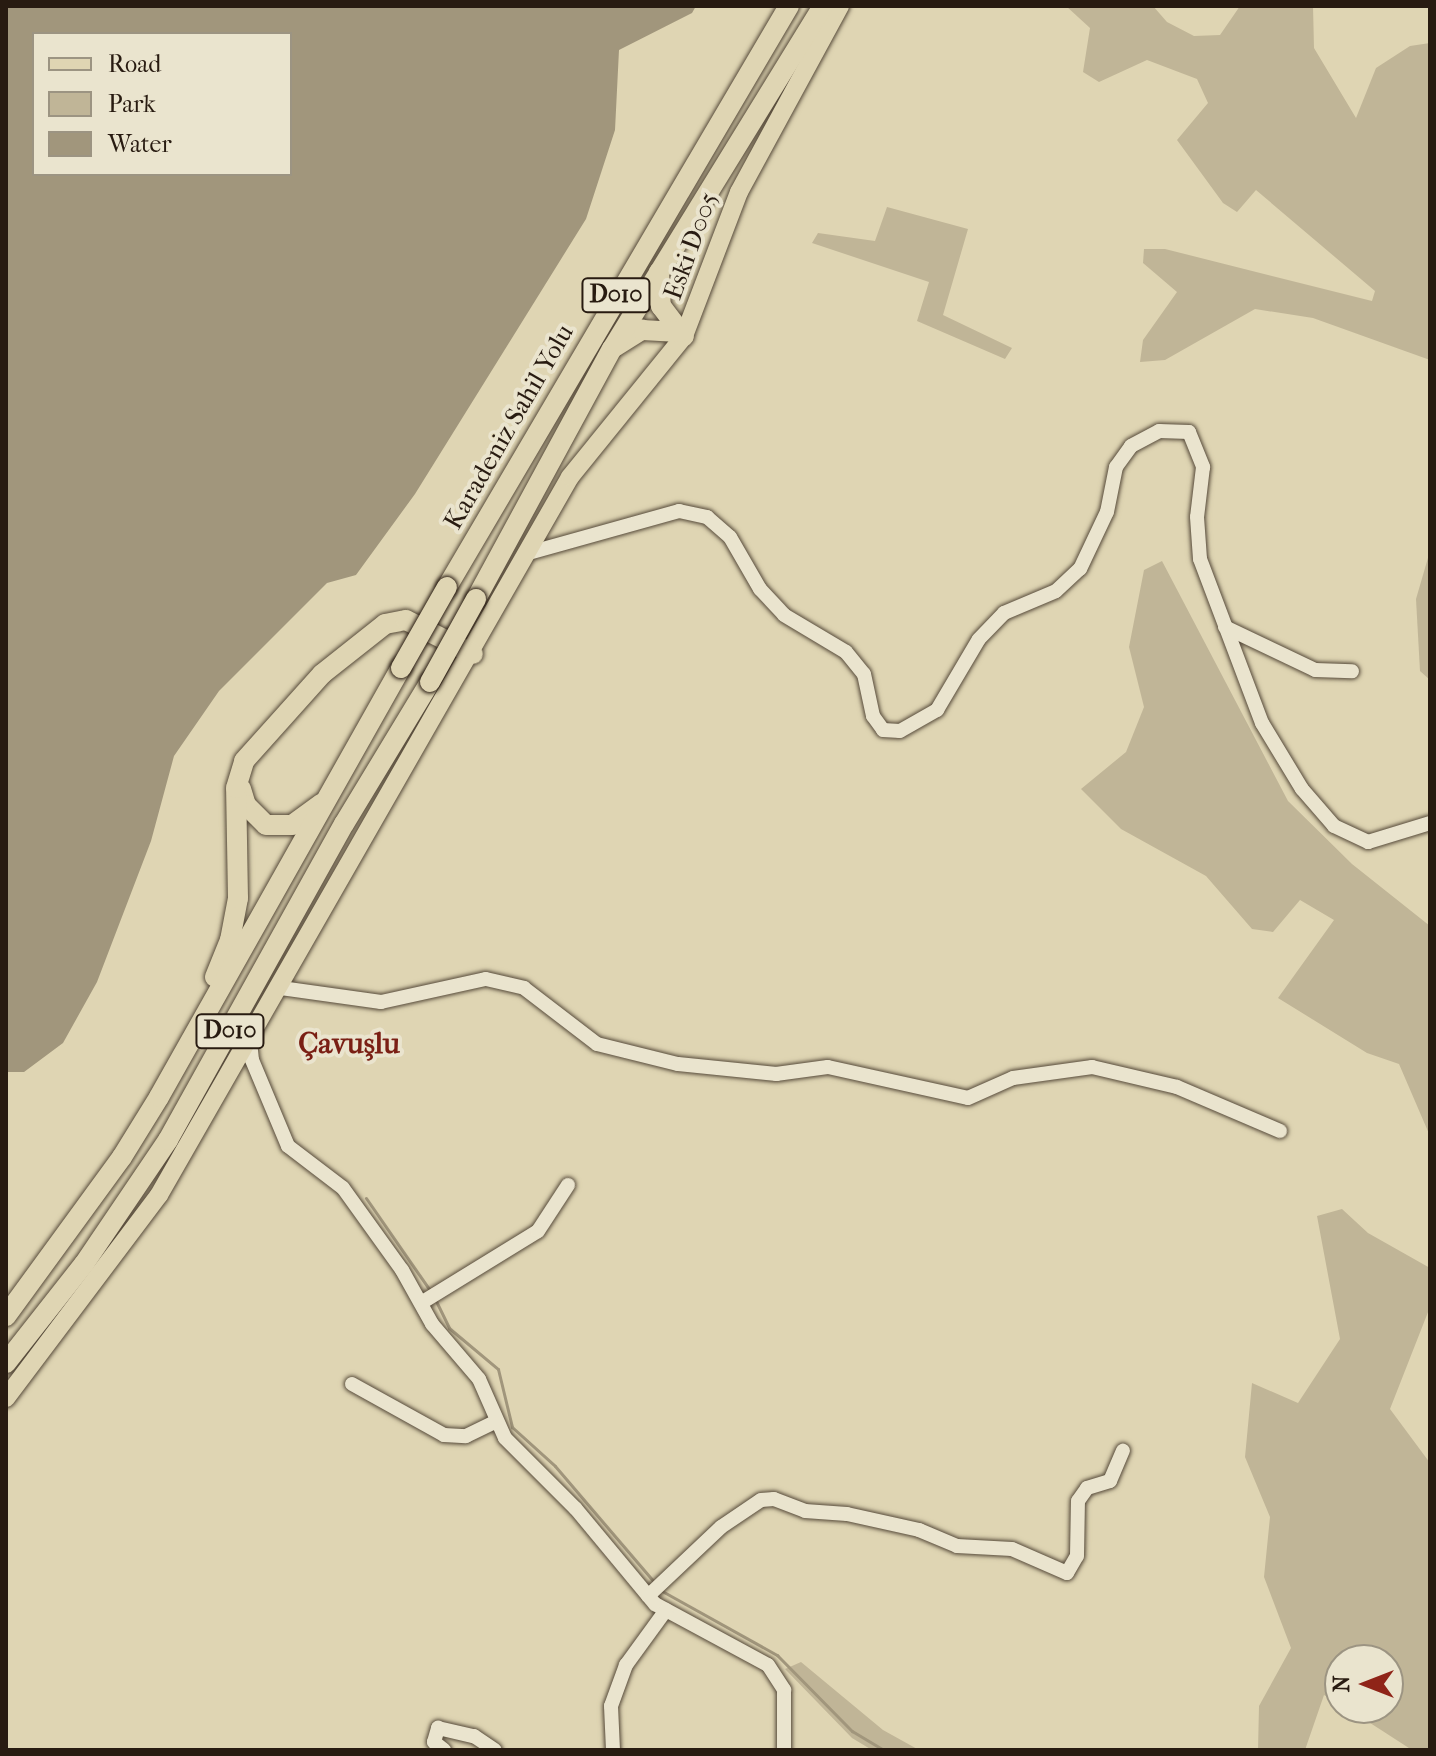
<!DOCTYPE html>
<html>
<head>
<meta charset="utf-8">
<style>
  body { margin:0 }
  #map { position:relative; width:1436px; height:1756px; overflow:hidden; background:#dfd5b3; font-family:"IM FELL French Canon",serif }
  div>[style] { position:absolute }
  .green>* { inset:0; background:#c0b597 }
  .water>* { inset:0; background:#a1967c }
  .stream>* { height:3px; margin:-1.5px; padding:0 1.5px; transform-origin:1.5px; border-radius:1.5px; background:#a1967c }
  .roads { filter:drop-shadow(0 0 2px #564a3a) drop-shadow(0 0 2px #564a3a) }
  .minor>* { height:14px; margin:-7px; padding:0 7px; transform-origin:7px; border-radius:7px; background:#eae4ce }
  .major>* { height:18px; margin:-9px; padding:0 9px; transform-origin:9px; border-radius:9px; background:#dfd5b3 }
  .highway>* { height:20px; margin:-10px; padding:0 10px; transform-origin:10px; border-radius:10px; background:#dfd5b3 }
  .bridges { filter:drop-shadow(0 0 2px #281b11) drop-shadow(0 0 2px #281b11) }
  .highway-bridge>* { height:20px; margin:-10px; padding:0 10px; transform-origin:10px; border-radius:10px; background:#dfd5b3 }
  span { translate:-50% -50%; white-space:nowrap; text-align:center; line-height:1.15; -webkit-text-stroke:8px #eae4ce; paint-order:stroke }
  .shield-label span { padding:2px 6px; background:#eae4ce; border:2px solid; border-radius:6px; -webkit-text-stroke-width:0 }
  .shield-label { font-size:24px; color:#281b11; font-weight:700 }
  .street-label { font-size:26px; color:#281b11 }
  .quarter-label { font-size:30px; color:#7a1f14; font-weight:700 }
  .frame { position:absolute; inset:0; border:8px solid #281b11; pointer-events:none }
  .legend { position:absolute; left:32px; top:32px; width:260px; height:144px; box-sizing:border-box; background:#eae4ce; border:2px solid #9c9482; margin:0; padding:10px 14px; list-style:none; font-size:24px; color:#281b11 }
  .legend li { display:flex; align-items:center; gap:16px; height:40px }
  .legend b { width:40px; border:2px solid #9c9482 }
  .north { position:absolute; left:1324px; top:1644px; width:80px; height:80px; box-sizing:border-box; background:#eae4ce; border:2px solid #9c9482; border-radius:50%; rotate:270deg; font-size:22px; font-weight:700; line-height:32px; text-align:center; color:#281b11 }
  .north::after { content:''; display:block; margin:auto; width:28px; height:36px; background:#8f2418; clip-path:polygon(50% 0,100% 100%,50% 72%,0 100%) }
</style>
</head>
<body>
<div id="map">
  <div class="green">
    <i style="clip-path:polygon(1066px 6px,1153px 6px,1167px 22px,1194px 36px,1220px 35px,1240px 6px,1313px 6px,1314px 48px,1356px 118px,1376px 68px,1410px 46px,1430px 43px,1430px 360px,1313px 318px,1255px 309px,1165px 360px,1140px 362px,1143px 340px,1177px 292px,1143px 263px,1144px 249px,1165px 249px,1372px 301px,1375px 291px,1256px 190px,1237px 212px,1223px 203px,1177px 140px,1208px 103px,1197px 79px,1147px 60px,1099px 82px,1083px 72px,1090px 28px)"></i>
    <i style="clip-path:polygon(887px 207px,968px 229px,943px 315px,1012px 348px,1005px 359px,917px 321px,929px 282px,812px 243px,818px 233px,875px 241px)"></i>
    <i style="clip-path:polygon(1430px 551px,1430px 680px,1420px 671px,1416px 599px)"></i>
    <i style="clip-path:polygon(1162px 561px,1288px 801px,1352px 864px,1430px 926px,1430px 1136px,1399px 1064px,1367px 1053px,1278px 998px,1334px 920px,1300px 900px,1273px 932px,1252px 929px,1206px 876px,1121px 829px,1081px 789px,1126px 752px,1144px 707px,1129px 647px,1144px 570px)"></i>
    <i style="clip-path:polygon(1342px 1209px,1368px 1233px,1430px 1268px,1430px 1307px,1390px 1409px,1430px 1463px,1430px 1750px,1412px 1750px,1347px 1708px,1388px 1708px,1388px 1660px,1340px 1660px,1340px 1704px,1324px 1695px,1305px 1750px,1258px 1750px,1259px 1706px,1291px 1648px,1264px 1577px,1270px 1517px,1245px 1457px,1252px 1383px,1298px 1403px,1340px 1339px,1317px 1216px)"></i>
    <i style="clip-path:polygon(801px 1662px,883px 1730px,919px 1750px,872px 1750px,852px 1738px,785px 1669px)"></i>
  </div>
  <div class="water">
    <i style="clip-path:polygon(evenodd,6px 6px,696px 6px,692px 13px,619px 50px,615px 130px,586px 219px,415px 494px,356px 575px,327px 583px,219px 691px,174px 756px,151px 841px,97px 982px,63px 1043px,24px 1072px,6px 1072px,6px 6px,34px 34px,290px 34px,290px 174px,34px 174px,34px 34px)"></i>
  </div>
  <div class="stream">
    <i style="left:366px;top:1198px;width:114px;rotate:55.3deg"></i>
    <i style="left:436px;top:1301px;width:30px;rotate:64deg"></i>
    <i style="left:449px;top:1328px;width:64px;rotate:39.9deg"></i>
    <i style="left:498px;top:1369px;width:60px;rotate:76.4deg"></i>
    <i style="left:512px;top:1427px;width:58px;rotate:42.2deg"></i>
    <i style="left:555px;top:1466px;width:153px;rotate:49.5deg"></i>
    <i style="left:662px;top:1591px;width:132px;rotate:29.1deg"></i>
    <i style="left:777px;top:1655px;width:107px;rotate:45.4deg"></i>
    <i style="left:852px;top:1731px;width:37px;rotate:31deg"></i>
  </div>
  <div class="roads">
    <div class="minor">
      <i style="left:525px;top:554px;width:160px;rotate:-15.6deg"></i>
      <i style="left:679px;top:511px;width:29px;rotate:12deg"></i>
      <i style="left:707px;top:517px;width:30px;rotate:41deg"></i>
      <i style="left:730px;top:537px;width:60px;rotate:60deg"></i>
      <i style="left:760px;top:589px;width:35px;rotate:47deg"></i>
      <i style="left:784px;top:615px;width:72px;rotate:30.8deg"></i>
      <i style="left:846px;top:652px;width:28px;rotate:51deg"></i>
      <i style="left:864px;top:674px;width:43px;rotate:77.9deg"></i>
      <i style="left:873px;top:716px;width:17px;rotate:54deg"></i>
      <i style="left:883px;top:730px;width:17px;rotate:3deg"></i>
      <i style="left:900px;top:731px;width:43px;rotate:-29.6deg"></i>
      <i style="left:937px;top:710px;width:82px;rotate:-59.4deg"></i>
      <i style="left:979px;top:639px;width:36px;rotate:-46deg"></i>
      <i style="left:1004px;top:613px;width:56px;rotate:-22.9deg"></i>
      <i style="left:1056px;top:591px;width:33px;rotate:-43deg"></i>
      <i style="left:1080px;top:569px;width:63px;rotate:-64.7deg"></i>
      <i style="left:1107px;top:512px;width:46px;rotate:-78.7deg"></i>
      <i style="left:1116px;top:467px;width:26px;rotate:-54deg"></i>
      <i style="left:1131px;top:446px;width:32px;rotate:-28deg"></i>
      <i style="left:1159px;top:431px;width:30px;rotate:2deg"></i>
      <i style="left:1189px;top:432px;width:38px;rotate:68deg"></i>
      <i style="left:1203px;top:467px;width:50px;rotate:96.8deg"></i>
      <i style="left:1197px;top:517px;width:42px;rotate:85.9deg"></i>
      <i style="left:1200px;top:559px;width:175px;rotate:69.3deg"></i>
      <i style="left:1262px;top:723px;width:77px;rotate:58.8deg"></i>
      <i style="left:1302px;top:789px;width:49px;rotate:49.1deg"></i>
      <i style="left:1334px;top:826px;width:38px;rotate:25deg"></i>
      <i style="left:1368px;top:842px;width:65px;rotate:-17deg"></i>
      <i style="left:1225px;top:627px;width:100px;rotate:25.5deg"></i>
      <i style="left:1315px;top:670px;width:37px;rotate:2deg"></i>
      <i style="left:281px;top:988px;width:101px;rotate:8deg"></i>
      <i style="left:381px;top:1002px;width:107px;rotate:-12.4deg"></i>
      <i style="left:486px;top:979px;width:39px;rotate:13deg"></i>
      <i style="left:524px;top:988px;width:92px;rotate:37.5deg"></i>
      <i style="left:597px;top:1044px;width:83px;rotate:13.9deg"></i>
      <i style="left:678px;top:1064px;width:99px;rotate:5.8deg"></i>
      <i style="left:776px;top:1074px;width:52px;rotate:-7.7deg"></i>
      <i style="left:828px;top:1067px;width:143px;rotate:12.5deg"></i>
      <i style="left:968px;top:1098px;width:49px;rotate:-24deg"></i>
      <i style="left:1013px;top:1078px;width:80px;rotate:-7.9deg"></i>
      <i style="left:1092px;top:1067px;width:87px;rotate:13.2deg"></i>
      <i style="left:1177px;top:1087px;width:112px;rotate:23.1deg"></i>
      <i style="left:250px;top:1041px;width:19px;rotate:84deg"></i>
      <i style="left:252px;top:1060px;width:93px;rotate:67.3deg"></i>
      <i style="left:288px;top:1146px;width:69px;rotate:37.4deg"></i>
      <i style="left:343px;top:1188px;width:101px;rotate:54.3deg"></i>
      <i style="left:402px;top:1270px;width:62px;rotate:60.9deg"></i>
      <i style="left:432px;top:1324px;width:72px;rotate:49.5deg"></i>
      <i style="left:479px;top:1379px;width:64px;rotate:66.2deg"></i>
      <i style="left:505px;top:1438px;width:100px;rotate:45deg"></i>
      <i style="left:576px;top:1509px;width:124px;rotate:50.3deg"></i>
      <i style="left:655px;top:1604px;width:128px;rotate:28.4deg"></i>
      <i style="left:768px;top:1665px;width:30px;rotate:57deg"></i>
      <i style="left:784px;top:1690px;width:60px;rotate:90deg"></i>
      <i style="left:421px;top:1303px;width:137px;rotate:-31.6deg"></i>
      <i style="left:538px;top:1231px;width:55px;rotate:-56.9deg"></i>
      <i style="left:352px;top:1384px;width:105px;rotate:29deg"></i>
      <i style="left:444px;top:1435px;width:22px;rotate:3deg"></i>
      <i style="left:466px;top:1436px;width:32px;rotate:-26deg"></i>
      <i style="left:648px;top:1596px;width:100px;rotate:-43.4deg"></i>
      <i style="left:721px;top:1527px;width:48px;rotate:-34deg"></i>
      <i style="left:761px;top:1500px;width:13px;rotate:-4deg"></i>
      <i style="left:774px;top:1499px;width:33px;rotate:21deg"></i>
      <i style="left:805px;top:1511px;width:42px;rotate:4.1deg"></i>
      <i style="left:847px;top:1514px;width:74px;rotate:12.5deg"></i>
      <i style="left:919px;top:1530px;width:41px;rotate:22.8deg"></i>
      <i style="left:957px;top:1546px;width:55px;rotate:3.1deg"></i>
      <i style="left:1012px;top:1549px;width:60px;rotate:23.6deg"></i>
      <i style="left:1067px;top:1573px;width:20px;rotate:-60deg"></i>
      <i style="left:1077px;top:1556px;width:55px;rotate:-89deg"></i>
      <i style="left:1078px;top:1501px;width:16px;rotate:-55deg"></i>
      <i style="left:1087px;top:1488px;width:24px;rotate:-17deg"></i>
      <i style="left:1110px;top:1481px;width:33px;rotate:-67deg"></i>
      <i style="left:444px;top:1750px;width:13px;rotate:-141deg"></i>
      <i style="left:434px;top:1742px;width:15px;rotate:-74deg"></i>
      <i style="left:438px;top:1728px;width:37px;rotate:13deg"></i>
      <i style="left:474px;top:1736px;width:25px;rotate:34deg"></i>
      <i style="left:613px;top:1750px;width:44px;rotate:-92.6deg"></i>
      <i style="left:611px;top:1706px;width:44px;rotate:-69.9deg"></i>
      <i style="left:626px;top:1665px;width:68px;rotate:-54deg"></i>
    </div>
    <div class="major">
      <i style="left:6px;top:1398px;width:254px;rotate:-53deg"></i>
      <i style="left:159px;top:1195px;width:827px;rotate:-60.21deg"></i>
      <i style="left:570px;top:477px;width:181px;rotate:-51deg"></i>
      <i style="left:684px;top:336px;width:154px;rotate:-69.1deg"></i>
      <i style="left:739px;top:192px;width:212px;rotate:-61.5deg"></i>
    </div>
    <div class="highway">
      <i style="left:659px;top:272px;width:34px;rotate:87deg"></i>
      <i style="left:661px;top:306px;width:38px;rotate:53deg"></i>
      <i style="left:616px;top:346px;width:31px;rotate:-32deg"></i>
      <i style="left:642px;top:330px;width:37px;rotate:3deg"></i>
      <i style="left:447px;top:587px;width:674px;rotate:-59.52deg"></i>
      <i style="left:476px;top:599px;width:285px;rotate:-61.5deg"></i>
      <i style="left:612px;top:349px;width:403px;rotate:-58.4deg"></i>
      <i style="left:241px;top:789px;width:17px;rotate:73deg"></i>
      <i style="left:246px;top:805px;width:28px;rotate:45deg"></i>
      <i style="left:266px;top:825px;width:26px"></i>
      <i style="left:292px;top:825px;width:36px;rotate:-36deg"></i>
      <i style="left:215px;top:977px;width:40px;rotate:-68deg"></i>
      <i style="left:230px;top:940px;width:43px;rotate:-79.2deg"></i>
      <i style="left:238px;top:898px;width:110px;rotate:-91deg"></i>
      <i style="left:236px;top:788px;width:28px;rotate:-73deg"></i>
      <i style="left:244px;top:761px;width:117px;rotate:-48.1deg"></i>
      <i style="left:322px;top:674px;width:80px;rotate:-38.4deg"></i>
      <i style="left:385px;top:624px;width:21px;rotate:-11deg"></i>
      <i style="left:406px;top:620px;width:75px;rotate:26.9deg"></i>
      <i style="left:6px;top:1316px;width:197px;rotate:-53.9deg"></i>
      <i style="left:122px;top:1157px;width:70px;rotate:-58.3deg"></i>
      <i style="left:159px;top:1097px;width:493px;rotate:-60.6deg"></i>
      <i style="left:6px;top:1363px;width:126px;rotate:-51.8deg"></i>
      <i style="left:84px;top:1264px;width:150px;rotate:-55.9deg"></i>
      <i style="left:168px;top:1140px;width:362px;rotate:-60.9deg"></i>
      <i style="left:344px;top:824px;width:166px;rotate:-58.8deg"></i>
    </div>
  </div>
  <div class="bridges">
    <div class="highway-bridge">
      <i style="left:401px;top:668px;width:93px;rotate:-60.4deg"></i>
      <i style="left:430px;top:682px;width:95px;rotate:-61deg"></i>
    </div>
  </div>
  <div class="shield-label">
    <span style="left:616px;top:295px">D010</span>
    <span style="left:230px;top:1031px">D010</span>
  </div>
  <div class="street-label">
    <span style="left:691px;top:246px;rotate:-70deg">Eski D005</span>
    <span style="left:509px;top:427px;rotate:-60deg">Karadeniz Sahil Yolu</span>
  </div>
  <div class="quarter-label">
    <span style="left:349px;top:1044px">Çavuşlu</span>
  </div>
  <div class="frame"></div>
  <ul class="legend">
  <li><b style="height:10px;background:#dfd5b3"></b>Road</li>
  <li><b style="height:22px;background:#c0b597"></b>Park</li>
  <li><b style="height:22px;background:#a1967c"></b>Water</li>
  </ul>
  <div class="north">N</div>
</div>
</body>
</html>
